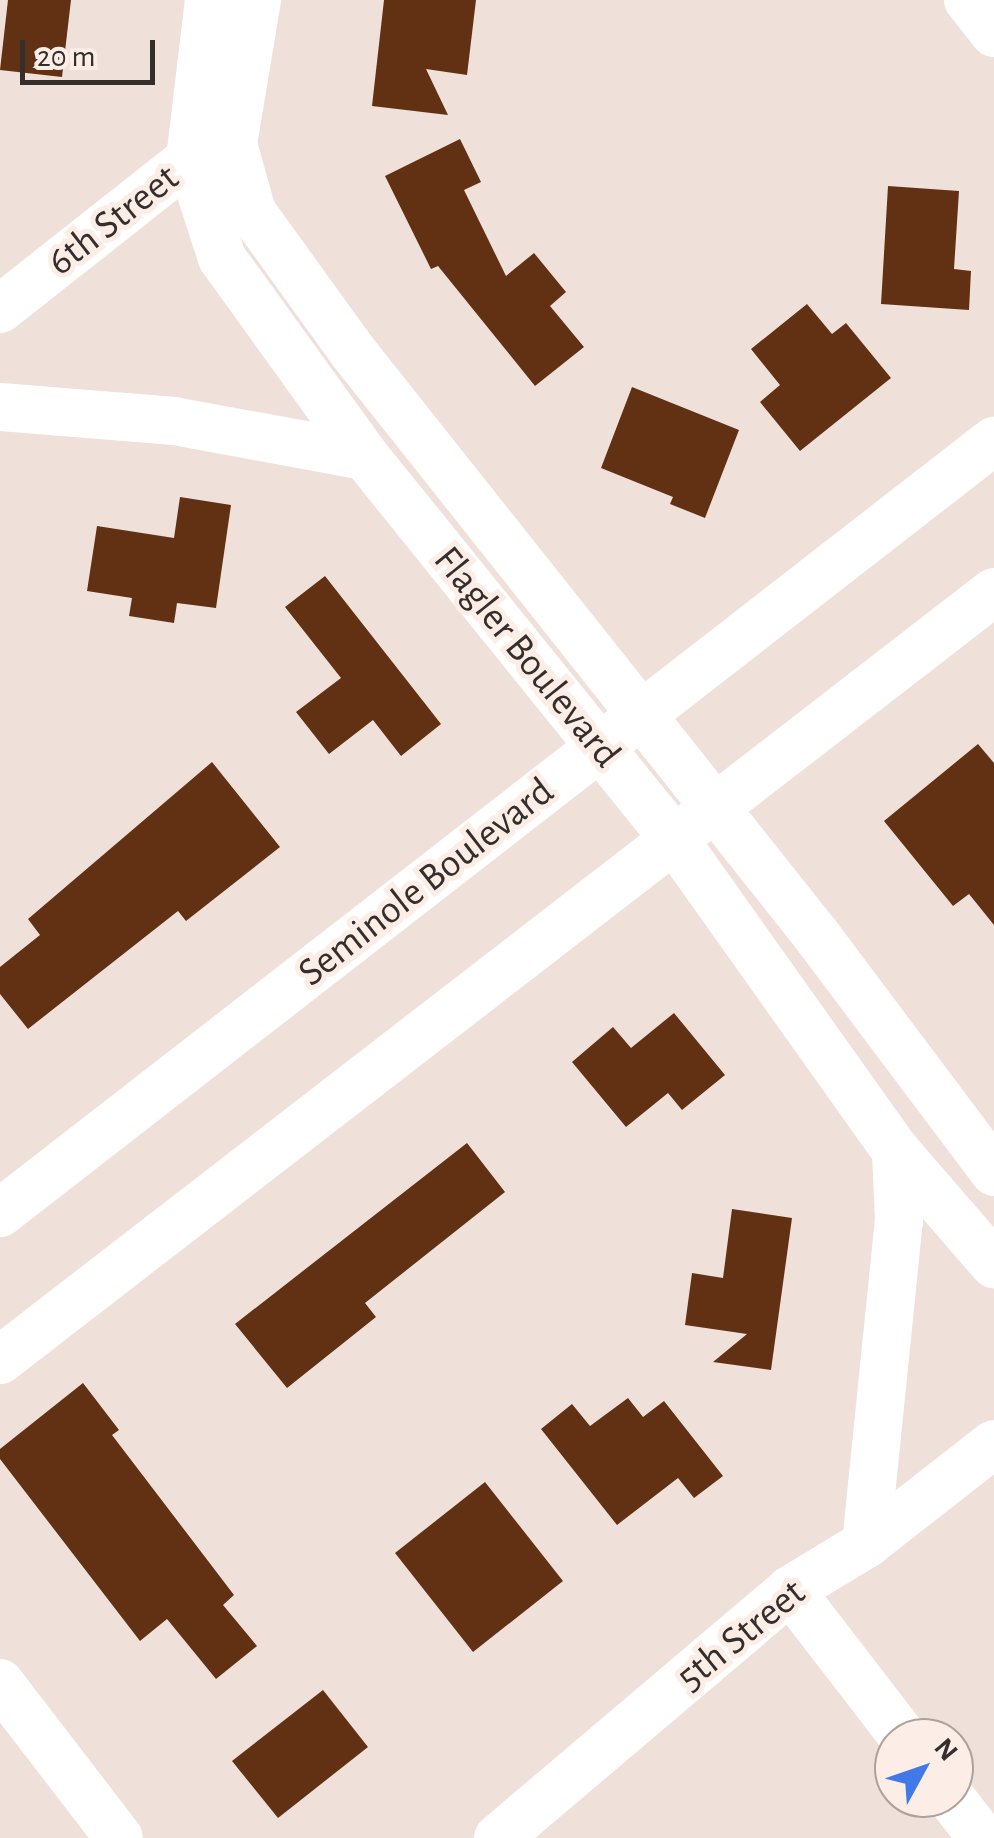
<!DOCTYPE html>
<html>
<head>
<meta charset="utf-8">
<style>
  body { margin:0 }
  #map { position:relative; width:994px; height:1838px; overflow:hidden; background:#efe1d9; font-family:"Alegreya Sans",sans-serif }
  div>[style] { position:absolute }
  .building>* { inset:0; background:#623114 }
  .minor>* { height:48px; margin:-24px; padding:0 24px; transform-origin:24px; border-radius:24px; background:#fff }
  span { translate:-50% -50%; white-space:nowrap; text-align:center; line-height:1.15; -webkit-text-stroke:10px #fceee6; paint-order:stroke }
  .street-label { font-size:40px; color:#342e2c }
  .north { position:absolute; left:874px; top:1718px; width:100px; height:100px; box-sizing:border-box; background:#fceee6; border:2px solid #aca19c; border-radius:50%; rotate:50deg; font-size:28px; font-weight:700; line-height:40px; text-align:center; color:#342e2c }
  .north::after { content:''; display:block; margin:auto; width:35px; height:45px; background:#4179e9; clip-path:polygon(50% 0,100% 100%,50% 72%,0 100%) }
  .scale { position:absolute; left:20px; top:40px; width:135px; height:45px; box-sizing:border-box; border:5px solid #342e2c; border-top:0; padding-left:12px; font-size:30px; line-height:35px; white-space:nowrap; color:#342e2c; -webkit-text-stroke:8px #fceee6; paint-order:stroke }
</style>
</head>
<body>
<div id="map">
  <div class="building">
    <i style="clip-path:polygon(8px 0,71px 0,62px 77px,0 70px)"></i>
    <i style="clip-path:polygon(384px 0,476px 0,467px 75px,426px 69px,448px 115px,372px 106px)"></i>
    <i style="clip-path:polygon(460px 139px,481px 182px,464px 190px,506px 276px,534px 253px,566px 292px,550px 306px,584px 347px,535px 386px,438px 266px,431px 269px,385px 176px)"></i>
    <i style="clip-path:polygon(888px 186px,959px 191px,954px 269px,971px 271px,969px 310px,881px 304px)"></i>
    <i style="clip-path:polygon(807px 304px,832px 334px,846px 323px,891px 378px,800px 451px,760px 402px,780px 385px,751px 349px)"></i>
    <i style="clip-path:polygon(632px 387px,739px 430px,705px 518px,670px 504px,673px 497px,601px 468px)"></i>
    <i style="clip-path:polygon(180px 497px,231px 505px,216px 608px,177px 603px,174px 623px,129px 616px,132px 598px,87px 591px,97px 526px,174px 538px)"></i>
    <i style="clip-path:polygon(325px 576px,441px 724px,401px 756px,373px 720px,329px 754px,296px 712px,341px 678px,285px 607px)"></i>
    <i style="clip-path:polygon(978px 744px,994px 763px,994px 925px,969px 894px,953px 906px,884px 821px)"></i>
    <i style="clip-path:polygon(212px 762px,280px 847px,186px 921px,178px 911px,28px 1029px,0 994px,0 967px,40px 935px,28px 919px)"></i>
    <i style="clip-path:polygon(674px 1013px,725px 1075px,682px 1110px,668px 1093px,626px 1127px,572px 1062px,613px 1027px,631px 1048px)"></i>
    <i style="clip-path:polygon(467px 1143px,505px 1192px,365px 1303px,376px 1317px,287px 1388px,235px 1324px)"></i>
    <i style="clip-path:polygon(732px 1209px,792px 1218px,771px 1370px,713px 1362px,747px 1334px,685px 1325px,692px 1273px,723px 1278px)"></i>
    <i style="clip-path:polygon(83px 1383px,119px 1430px,112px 1435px,234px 1595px,223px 1605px,257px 1646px,216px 1679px,167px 1619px,140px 1641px,0 1459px,0 1449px)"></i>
    <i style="clip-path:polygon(628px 1398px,643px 1417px,664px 1401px,723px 1476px,694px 1498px,678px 1478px,617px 1525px,541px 1429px,572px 1404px,590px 1426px)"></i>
    <i style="clip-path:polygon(485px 1482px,563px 1581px,473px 1652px,395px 1553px)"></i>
    <i style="clip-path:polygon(323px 1690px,368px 1747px,278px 1818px,232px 1761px)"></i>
  </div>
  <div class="minor">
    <i style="left:209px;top:0;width:160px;rotate:96.8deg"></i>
    <i style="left:190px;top:159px;width:104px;rotate:72.1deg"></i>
    <i style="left:222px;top:258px;width:244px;rotate:54.2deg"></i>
    <i style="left:365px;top:456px;width:492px;rotate:51.1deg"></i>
    <i style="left:674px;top:839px;width:383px;rotate:54.6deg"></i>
    <i style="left:896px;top:1151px;width:150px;rotate:49.1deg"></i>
    <i style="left:257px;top:0;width:146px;rotate:99.5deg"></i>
    <i style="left:233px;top:144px;width:71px;rotate:74.4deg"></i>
    <i style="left:252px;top:212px;width:173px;rotate:54.2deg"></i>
    <i style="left:353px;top:352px;width:746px;rotate:51.53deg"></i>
    <i style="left:817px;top:936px;width:295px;rotate:53.1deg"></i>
    <i style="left:968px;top:0;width:42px;rotate:51.8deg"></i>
    <i style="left:0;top:309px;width:242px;rotate:-38.3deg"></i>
    <i style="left:190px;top:159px;width:30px;rotate:-20deg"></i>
    <i style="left:0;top:407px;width:175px;rotate:4.6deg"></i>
    <i style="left:174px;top:421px;width:194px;rotate:10.4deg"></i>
    <i style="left:0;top:1213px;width:1259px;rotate:-37.84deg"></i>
    <i style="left:0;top:1360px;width:1256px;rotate:-37.69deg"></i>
    <i style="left:866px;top:1544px;width:325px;rotate:-84.2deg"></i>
    <i style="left:899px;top:1221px;width:70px;rotate:-92.5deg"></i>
    <i style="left:790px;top:1590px;width:187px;rotate:52.4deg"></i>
    <i style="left:0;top:1683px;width:195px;rotate:52.5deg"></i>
    <i style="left:951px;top:1798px;width:51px;rotate:52.2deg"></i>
    <i style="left:498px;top:1838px;width:383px;rotate:-40.3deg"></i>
    <i style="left:790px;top:1590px;width:89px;rotate:-31.2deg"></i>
    <i style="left:866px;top:1544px;width:162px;rotate:-38deg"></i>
  </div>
  <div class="street-label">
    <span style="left:113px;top:220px;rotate:-38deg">6th Street</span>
    <span style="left:527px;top:657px;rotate:51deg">Flagler Boulevard</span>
    <span style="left:426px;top:882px;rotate:-38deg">Seminole Boulevard</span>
    <span style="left:741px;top:1635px;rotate:-39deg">5th Street</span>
  </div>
  <div class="north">N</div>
  <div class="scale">20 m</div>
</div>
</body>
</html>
